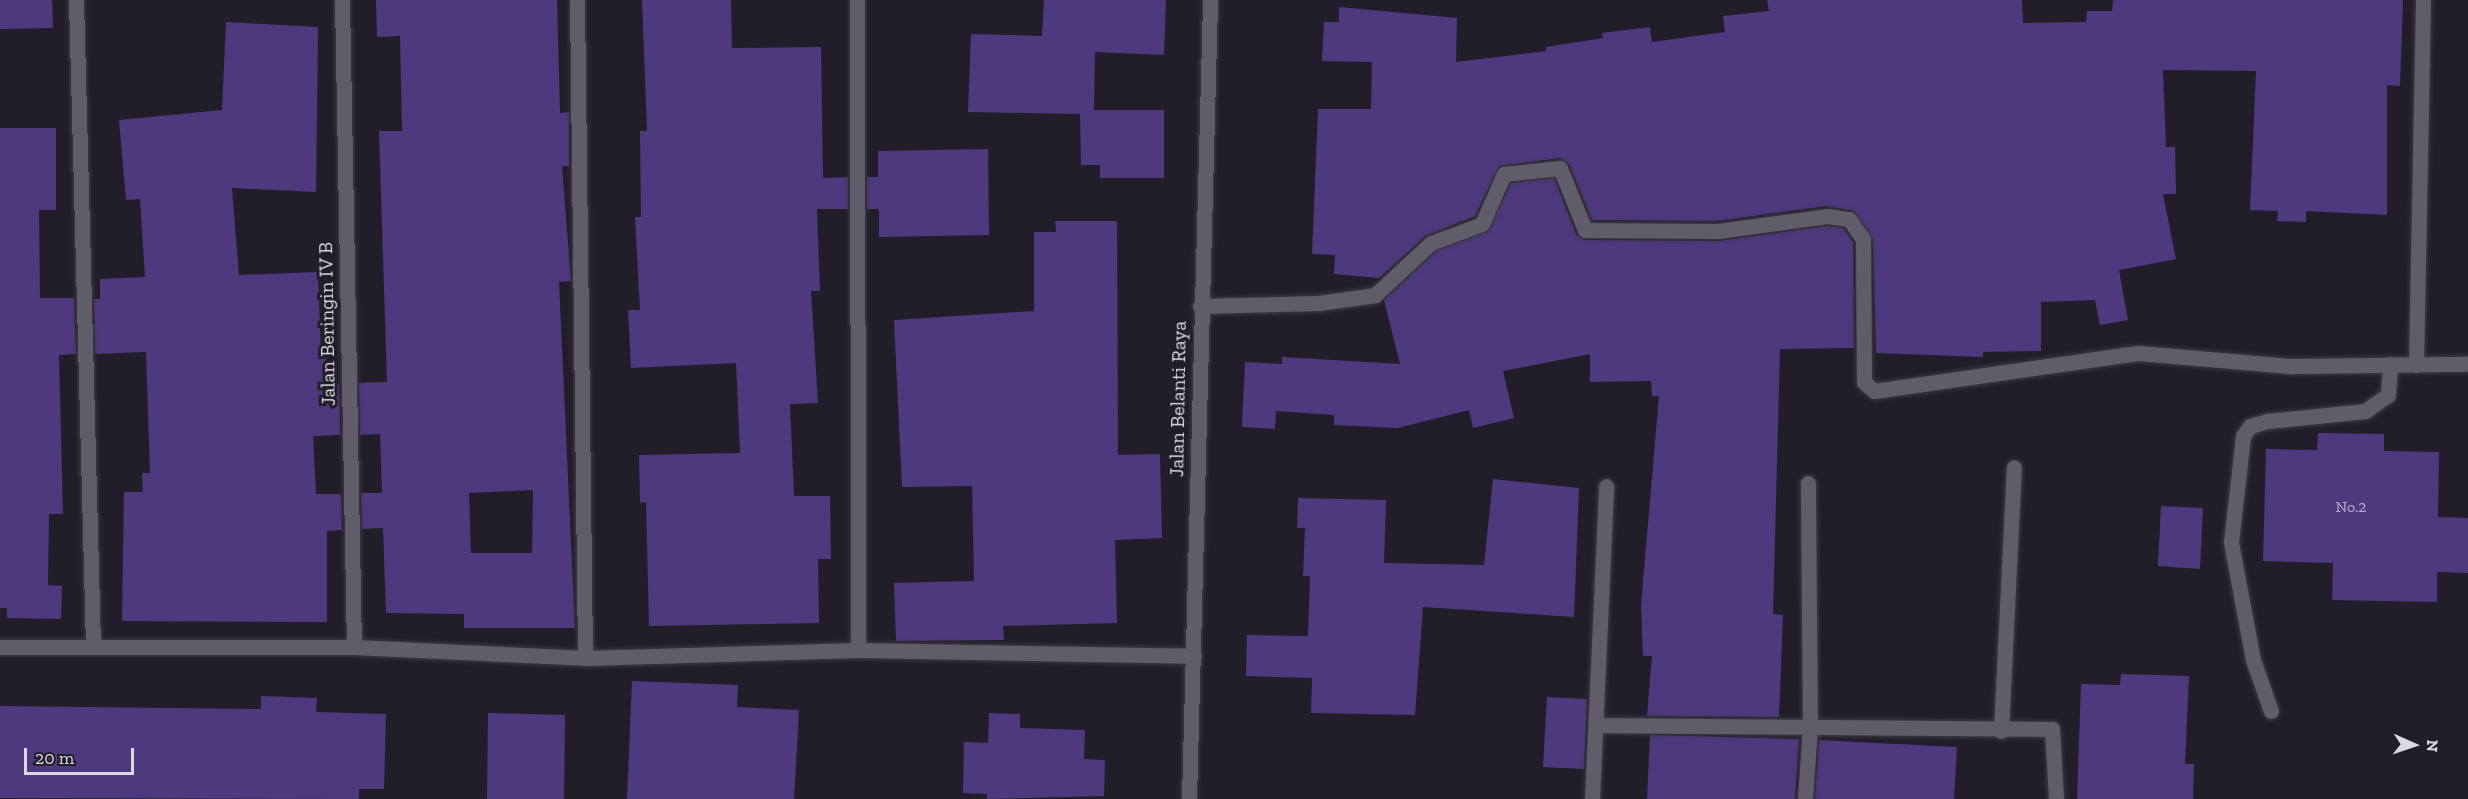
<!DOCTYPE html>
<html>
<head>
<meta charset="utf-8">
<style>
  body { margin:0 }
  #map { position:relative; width:2468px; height:799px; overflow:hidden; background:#211e2a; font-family:"Zilla Slab",serif }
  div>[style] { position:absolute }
  .building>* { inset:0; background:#4e397e }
  .roads { filter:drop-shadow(0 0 2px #3d3a43) drop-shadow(0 0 2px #3d3a43) }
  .lane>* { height:15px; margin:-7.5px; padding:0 7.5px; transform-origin:7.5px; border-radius:7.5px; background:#605d6b }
  .street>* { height:15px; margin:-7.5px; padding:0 7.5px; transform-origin:7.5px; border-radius:7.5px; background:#605d6b }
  span { translate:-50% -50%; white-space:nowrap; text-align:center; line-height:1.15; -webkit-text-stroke:6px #211e2a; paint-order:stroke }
  .number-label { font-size:16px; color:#b7b0c8 }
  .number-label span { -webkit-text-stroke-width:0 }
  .street-label { font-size:20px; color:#dad8e0 }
  .north { position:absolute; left:2384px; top:715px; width:60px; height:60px; -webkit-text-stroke:4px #211e2a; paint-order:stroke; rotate:93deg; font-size:16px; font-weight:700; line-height:24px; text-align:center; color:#dad8e0 }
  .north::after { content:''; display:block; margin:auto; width:21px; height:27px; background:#dad8e0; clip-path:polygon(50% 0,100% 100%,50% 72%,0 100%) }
  .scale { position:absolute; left:24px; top:748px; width:110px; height:27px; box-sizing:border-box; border:3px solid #dad8e0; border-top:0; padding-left:8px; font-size:18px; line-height:21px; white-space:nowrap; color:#dad8e0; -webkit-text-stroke:4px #211e2a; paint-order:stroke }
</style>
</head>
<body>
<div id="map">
  <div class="building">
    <i style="clip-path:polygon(0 0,52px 0,53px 28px,0 29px)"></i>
    <i style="clip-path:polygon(evenodd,376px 0,557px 0,560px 113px,569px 112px,569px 166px,562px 166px,571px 281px,559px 282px,575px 628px,464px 628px,464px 614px,386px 613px,383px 528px,362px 529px,361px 493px,382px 493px,380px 434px,360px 435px,359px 383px,387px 382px,379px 131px,402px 131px,400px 36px,377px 37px,376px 0,533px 490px,532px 553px,471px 553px,469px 493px,533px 490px)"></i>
    <i style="clip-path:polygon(642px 0,731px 0,732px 48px,821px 47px,823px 178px,848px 177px,848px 209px,817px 209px,820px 291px,811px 291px,818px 403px,790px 404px,794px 496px,830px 496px,831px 559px,818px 559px,819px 623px,649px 626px,646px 502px,640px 503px,639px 455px,740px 453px,736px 363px,631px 368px,628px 310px,640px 310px,635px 217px,641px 217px,640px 131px,647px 131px)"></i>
    <i style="clip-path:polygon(1044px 0,1166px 0,1164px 55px,1095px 52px,1094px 110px,1164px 110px,1164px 178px,1100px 178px,1100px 165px,1081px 165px,1080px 114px,968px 112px,971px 34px,1042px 36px)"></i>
    <i style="clip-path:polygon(1767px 0,2022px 0,2023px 23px,2086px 22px,2087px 11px,2112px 11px,2113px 0,2403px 0,2400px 86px,2387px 85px,2387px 215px,2306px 211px,2306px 222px,2277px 221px,2278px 211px,2250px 210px,2256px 71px,2163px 70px,2166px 147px,2175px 147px,2176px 194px,2163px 194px,2176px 259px,2119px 270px,2128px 320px,2100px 325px,2095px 300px,2041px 302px,2041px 351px,1983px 352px,1983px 357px,1876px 353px,1873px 239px,1854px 211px,1826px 206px,1717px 221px,1592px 220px,1569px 164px,1560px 158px,1499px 166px,1475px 216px,1425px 236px,1379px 278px,1334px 274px,1335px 255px,1312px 254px,1318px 109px,1371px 109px,1372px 62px,1322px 61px,1324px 22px,1339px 22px,1339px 7px,1457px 18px,1456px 62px,1546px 51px,1546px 47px,1603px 38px,1602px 33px,1650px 27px,1652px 42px,1725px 32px,1723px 16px,1769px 11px)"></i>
    <i style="clip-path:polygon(226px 22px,318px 27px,316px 192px,232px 188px,239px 275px,318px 272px,321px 356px,326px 356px,327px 384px,339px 384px,340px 435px,313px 436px,316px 494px,341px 494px,342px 530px,327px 531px,327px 622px,122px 621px,124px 492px,143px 492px,142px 473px,150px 473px,146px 352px,95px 354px,94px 299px,100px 299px,100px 279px,145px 277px,140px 199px,126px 200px,119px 120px,222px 110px)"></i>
    <i style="clip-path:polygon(0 128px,56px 128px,56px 210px,39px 210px,40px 298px,74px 298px,76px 354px,59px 355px,63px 514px,49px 514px,48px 585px,62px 586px,61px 619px,7px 618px,7px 608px,0 608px)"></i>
    <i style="clip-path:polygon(988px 149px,989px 235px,879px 237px,879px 209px,867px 209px,867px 177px,878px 177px,878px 151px)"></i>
    <i style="clip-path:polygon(1554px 178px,1576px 234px,1584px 240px,1718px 241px,1827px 226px,1843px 228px,1853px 242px,1854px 348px,1780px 349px,1773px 614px,1783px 615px,1779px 717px,1647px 716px,1652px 656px,1643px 656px,1641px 605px,1659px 396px,1652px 396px,1651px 381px,1590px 382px,1590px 354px,1503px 371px,1514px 418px,1473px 428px,1469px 410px,1398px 428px,1334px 425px,1334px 415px,1276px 411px,1275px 429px,1242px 427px,1245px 362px,1282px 364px,1282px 357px,1400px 364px,1384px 300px,1436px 251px,1488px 231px,1511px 183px)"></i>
    <i style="clip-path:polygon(1055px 221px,1117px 221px,1118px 455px,1160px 454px,1162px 538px,1115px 540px,1117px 623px,1003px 626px,1004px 640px,896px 641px,894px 583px,974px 581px,972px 486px,902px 487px,894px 320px,1034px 311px,1034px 232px,1056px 232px)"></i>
    <i style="clip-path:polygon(2318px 433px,2384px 434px,2384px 451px,2439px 452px,2438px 517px,2468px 518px,2468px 573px,2437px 572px,2437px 602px,2332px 600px,2333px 563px,2263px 561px,2266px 449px,2317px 450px)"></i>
    <i style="clip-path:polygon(1493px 479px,1579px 488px,1574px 617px,1423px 607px,1415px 715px,1311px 713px,1312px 678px,1246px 676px,1247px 635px,1308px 636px,1310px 576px,1303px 576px,1305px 528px,1297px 528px,1298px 498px,1386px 500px,1384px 563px,1484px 565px)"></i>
    <i style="clip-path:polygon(2161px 506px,2203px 508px,2200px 569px,2158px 566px)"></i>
    <i style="clip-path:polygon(2121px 674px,2189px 676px,2185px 764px,2194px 764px,2193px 799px,2077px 799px,2081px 684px,2120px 685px)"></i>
    <i style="clip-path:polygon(632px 681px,738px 685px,737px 707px,799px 710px,794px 799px,627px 799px)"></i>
    <i style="clip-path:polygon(261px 696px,317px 698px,316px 712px,386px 714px,384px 789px,359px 789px,359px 799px,0 798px,0 706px,261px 709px)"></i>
    <i style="clip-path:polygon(1547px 697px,1587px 699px,1584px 769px,1543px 767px)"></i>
    <i style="clip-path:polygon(488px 713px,565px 715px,564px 799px,487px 799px)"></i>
    <i style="clip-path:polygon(989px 713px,1020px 714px,1020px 728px,1085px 730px,1084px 759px,1105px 760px,1104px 796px,987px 799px,987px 794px,963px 793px,964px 742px,988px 743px)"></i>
    <i style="clip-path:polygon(1650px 735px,1799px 739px,1795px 799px,1647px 799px)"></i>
    <i style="clip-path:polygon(1819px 740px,1957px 747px,1954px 799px,1815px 799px)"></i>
  </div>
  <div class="roads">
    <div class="lane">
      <i style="left:2271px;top:711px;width:54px;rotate:-109.4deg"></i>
      <i style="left:2253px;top:660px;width:120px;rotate:-100.6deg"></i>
      <i style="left:2231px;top:542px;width:107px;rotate:-83.5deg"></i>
      <i style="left:2243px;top:436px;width:12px;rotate:-55deg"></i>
      <i style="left:2250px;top:426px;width:19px;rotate:-16deg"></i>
      <i style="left:2268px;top:421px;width:98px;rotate:-5.9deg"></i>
      <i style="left:2365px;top:411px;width:28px;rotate:-35deg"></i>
      <i style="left:2388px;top:395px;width:31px;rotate:-86deg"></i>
    </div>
    <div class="street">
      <i style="left:76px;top:0;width:647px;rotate:88.49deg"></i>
      <i style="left:342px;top:0;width:647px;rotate:88.94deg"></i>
      <i style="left:577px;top:0;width:658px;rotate:89.3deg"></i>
      <i style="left:857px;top:0;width:650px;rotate:89.91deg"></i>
      <i style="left:1200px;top:306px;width:119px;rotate:-1.4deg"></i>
      <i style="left:1319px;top:303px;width:57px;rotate:-8.1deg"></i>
      <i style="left:1375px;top:295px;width:76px;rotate:-42.9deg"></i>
      <i style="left:1431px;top:243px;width:54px;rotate:-20.4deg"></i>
      <i style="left:1482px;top:224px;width:55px;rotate:-66.3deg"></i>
      <i style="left:1504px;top:174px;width:56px;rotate:-6.1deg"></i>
      <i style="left:1560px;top:168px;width:67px;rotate:68deg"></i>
      <i style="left:1585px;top:230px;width:133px;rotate:0.4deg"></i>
      <i style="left:1718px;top:231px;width:110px;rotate:-7.8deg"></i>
      <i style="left:1827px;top:216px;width:22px;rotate:8deg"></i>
      <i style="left:1849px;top:219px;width:24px;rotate:55deg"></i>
      <i style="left:1863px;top:239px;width:143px;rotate:89.6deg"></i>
      <i style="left:1864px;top:382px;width:13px;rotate:42deg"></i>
      <i style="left:1874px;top:391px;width:268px;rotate:-8.2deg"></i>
      <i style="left:2139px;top:353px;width:154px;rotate:4.9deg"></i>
      <i style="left:2292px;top:366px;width:176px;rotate:-0.7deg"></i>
      <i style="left:2416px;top:365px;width:365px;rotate:-88.9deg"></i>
      <i style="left:0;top:647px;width:354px"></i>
      <i style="left:354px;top:647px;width:231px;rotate:2.7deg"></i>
      <i style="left:585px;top:658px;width:273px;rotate:-1.7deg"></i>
      <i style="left:858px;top:650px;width:336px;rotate:1deg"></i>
      <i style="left:1597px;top:725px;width:455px;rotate:0.5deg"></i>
      <i style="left:2052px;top:729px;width:70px;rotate:86.7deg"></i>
      <i style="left:2001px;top:731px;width:264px;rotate:-87.2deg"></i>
      <i style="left:1189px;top:799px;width:799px;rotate:-88.49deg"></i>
      <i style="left:1592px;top:799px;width:313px;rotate:-87.4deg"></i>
      <i style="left:1805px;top:799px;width:72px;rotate:-86deg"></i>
      <i style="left:1810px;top:727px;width:244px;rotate:-90.5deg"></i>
    </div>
  </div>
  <div class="number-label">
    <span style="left:2351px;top:507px">No.2</span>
  </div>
  <div class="street-label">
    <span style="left:327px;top:324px;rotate:-91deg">Jalan Beringin IV B</span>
    <span style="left:1178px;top:399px;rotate:-89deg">Jalan Belanti Raya</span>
  </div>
  <div class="north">N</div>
  <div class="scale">20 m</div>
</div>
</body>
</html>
